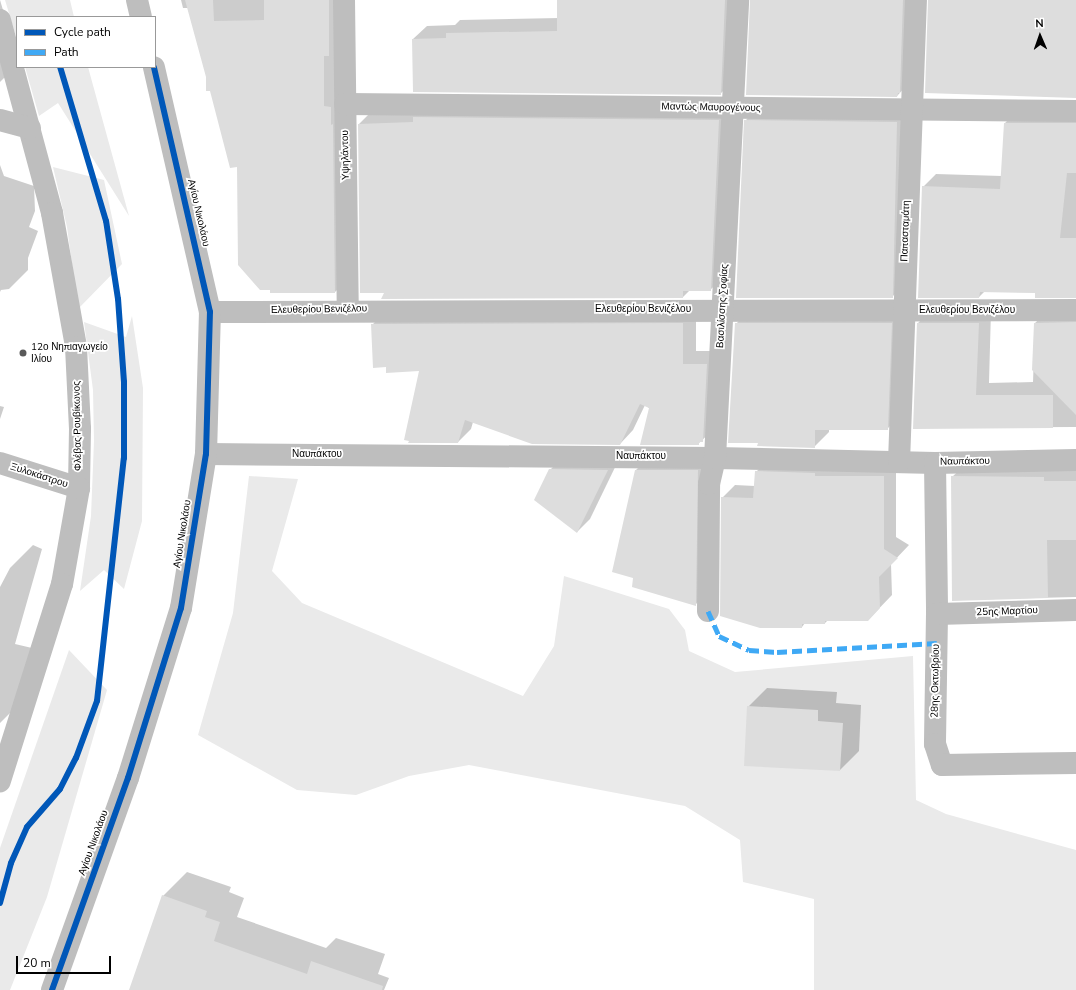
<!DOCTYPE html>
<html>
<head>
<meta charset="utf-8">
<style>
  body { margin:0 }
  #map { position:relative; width:1076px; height:990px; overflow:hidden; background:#fff; font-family:"Nunito Sans",sans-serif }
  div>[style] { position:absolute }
  .green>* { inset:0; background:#eaeaea }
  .shadow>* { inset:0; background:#0003 }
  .building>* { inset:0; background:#ddd }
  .minor>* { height:22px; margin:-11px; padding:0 11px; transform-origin:11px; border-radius:11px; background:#bebebe }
  .quiet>* { height:5px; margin-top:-2.5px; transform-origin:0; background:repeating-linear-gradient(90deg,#3fa9f5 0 10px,transparent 0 15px) }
  .cycleway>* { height:6px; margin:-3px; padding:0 3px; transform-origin:3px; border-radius:3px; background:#0057b8 }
  .dots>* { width:11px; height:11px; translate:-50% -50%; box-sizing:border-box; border:2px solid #fff; border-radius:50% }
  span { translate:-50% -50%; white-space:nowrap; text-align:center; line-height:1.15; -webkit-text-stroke:3.5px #fff; paint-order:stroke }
  .street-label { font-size:10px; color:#000 }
  .poi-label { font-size:10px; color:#000 }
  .left { translate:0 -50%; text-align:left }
  .legend { position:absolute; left:16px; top:16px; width:140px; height:52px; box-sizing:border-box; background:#fff; border:1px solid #999; margin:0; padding:5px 7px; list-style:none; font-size:12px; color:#000 }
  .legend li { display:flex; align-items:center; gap:8px; height:20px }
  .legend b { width:20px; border:1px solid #999 }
  .north { position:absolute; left:1020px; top:16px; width:40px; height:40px; -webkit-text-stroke:3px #fff; paint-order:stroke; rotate:358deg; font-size:11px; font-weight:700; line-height:16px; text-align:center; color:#000 }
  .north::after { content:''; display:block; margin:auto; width:14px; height:18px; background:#000; clip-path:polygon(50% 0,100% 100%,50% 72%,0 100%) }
  .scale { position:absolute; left:16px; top:956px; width:95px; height:18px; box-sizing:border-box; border:2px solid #000; border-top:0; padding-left:5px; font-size:12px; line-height:14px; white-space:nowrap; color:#000; -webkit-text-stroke:3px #fff; paint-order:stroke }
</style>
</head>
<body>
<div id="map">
  <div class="green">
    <i style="clip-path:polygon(5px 0,70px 0,74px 17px,17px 17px,17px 40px)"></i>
    <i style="clip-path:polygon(25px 67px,88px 67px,129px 216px,58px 103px,39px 116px)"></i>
    <i style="clip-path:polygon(53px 167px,104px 180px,122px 264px,78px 309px,67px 227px)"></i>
    <i style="clip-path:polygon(132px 316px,143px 388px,142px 521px,124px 589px,104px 570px,80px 591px,91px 516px,94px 441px,93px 390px,84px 322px,126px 337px)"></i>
    <i style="clip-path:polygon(249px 476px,298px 479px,272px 571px,302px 603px,523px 696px,554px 646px,564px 576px,669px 609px,685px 630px,689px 651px,735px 672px,913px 656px,916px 800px,946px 814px,1076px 850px,1076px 990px,814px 990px,814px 899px,743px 882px,740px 840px,685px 806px,469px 765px,409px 776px,356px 795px,297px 790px,198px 735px,233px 613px)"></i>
    <i style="clip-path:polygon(69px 650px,107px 690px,47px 897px,10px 990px,0 990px,0 848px)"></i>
  </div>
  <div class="shadow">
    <i style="clip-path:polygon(0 0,14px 47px,13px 69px,0 82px)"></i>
    <i style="clip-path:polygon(181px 0,342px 0,348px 279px,335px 292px,238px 166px,188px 8px,183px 8px)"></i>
    <i style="clip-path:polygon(560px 0,738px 0,734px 81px,720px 94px,413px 39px,427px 26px,455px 25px,460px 20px,559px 18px)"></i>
    <i style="clip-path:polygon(751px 0,916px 0,910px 82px,897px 96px)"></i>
    <i style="clip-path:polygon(731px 108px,723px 278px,710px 290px,690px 290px,683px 297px,385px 292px,359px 124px,371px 112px)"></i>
    <i style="clip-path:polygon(758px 108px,909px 109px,905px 284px,892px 297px,745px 121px)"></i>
    <i style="clip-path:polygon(1018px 110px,1076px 110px,1076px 298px,1037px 292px,985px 291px,979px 297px,923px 187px,936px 174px,1002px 176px,1005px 123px)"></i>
    <i style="clip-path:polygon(0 165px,4px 176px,34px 186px,35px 211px,29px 227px,38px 231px,28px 258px,28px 270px,9px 289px,1px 290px,0 292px)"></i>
    <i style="clip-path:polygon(750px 309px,906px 309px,902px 414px,887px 429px,829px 429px,829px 432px,814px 447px,759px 442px,736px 324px)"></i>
    <i style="clip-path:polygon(696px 310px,696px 351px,720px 351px,716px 427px,698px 444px,645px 405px,633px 430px,620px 444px,473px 422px,471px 429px,458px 442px,420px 370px,387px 366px,372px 325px,386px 311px)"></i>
    <i style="clip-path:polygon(931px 310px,991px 310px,989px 383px,1033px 382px,1035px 323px,1049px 310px,1076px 310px,1076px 427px,914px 428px,918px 323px)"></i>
    <i style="clip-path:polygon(0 406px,4px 407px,0 419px)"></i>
    <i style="clip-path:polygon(563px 457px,620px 457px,590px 519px,577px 532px,550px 470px)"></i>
    <i style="clip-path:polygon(649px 457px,710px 458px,708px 592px,695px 605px,636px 470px)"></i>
    <i style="clip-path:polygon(768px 460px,896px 464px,896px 537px,909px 545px,891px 564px,892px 595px,868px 620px,828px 620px,825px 623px,805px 623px,802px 627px,722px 498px,735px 485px,755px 486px,756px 472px)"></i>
    <i style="clip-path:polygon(966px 464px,1076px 464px,1076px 597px,953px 600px,952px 477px)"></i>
    <i style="clip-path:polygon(33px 545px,42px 549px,15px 644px,32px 648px,13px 710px,0 723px,0 587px,10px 568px)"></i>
    <i style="clip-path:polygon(767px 688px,837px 692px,836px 703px,861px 705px,859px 751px,840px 770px,748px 707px)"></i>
    <i style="clip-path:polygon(187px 872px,231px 887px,229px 892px,244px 898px,237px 917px,326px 948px,336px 938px,385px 954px,378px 974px,389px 978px,384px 990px,130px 990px,163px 896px)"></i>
  </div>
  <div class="building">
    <i style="clip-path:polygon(185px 0,213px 0,214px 21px,264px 20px,264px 0,329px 0,329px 56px,324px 56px,324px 106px,331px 107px,331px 125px,333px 124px,335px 293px,270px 293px,270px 290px,260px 290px,238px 265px,237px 167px,230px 168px,210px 91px,206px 91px,206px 77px)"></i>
    <i style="clip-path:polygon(557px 0,725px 0,721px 95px,413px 92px,412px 39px,446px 38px,446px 33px,557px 31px)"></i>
    <i style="clip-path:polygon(750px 0,903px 0,900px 93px,898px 93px,897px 97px,746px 95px)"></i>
    <i style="clip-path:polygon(928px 0,1076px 0,1076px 98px,925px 93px)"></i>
    <i style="clip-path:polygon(413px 117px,719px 120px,711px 291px,683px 291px,683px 298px,381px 299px,384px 293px,360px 293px,358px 124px,413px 122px)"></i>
    <i style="clip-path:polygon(744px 120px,897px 122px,893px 298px,736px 298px)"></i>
    <i style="clip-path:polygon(1004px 123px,1076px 123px,1076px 173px,1067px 173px,1060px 238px,1076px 238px,1076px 298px,1035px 298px,1035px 293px,980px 292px,979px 298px,918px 298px,922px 186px,1000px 189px)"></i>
    <i style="clip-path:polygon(1076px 322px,1076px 415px,1032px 370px,1034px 323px)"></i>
    <i style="clip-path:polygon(683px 323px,683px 364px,707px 364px,703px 442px,699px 442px,699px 445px,640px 445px,649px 408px,640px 404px,620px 445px,532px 444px,465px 420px,458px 443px,408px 443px,409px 441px,404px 440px,419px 371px,386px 373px,386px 367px,373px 368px,371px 324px)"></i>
    <i style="clip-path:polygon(735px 323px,892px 323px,888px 430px,815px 430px,815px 448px,757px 446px,758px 443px,728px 443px)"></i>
    <i style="clip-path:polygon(917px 323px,979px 323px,976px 395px,1053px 395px,1053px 428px,913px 429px)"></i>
    <i style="clip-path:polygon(549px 469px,608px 470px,577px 533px,534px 500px)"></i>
    <i style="clip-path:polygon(635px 470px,698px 470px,696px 606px,632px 587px,633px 578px,612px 572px)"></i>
    <i style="clip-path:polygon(755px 471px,815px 473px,815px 476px,884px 476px,884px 549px,898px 558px,879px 577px,880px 608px,868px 621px,825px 621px,825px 624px,802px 624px,802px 628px,760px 628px,720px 616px,721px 497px,753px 498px)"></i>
    <i style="clip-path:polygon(951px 476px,1044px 477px,1044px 481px,1076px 481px,1076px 540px,1047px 540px,1048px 598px,952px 601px)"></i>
    <i style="clip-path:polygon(747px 706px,818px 710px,818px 721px,843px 723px,840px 771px,744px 766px)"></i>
    <i style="clip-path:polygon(162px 895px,207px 911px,205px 917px,220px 922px,214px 941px,307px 974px,311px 961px,383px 986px,382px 990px,129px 990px)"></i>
  </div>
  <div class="minor">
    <i style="left:137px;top:0;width:17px;rotate:77deg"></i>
    <i style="left:344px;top:0;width:310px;rotate:89.3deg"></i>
    <i style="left:0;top:20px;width:200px;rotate:74.9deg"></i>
    <i style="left:52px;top:213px;width:136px;rotate:79.8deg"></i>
    <i style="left:76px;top:347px;width:82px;rotate:87.2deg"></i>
    <i style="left:80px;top:429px;width:59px;rotate:91deg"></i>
    <i style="left:79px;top:488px;width:97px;rotate:100deg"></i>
    <i style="left:62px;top:584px;width:207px;rotate:107.5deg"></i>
    <i style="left:345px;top:104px;width:731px;rotate:0.55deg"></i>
    <i style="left:0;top:120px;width:31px;rotate:15deg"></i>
    <i style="left:210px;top:312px;width:866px;rotate:-0.13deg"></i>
    <i style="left:206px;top:454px;width:509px;rotate:0.45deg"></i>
    <i style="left:715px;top:458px;width:220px;rotate:1.3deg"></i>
    <i style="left:935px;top:463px;width:141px;rotate:-1.2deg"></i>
    <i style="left:899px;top:462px;width:462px;rotate:-87.9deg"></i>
    <i style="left:0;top:463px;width:83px;rotate:17.6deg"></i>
    <i style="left:935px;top:463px;width:151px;rotate:89.2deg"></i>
    <i style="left:937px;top:614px;width:130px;rotate:90.9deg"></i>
    <i style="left:935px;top:744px;width:22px;rotate:72deg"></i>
    <i style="left:942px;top:765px;width:134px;rotate:-0.9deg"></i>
    <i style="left:708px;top:611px;width:127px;rotate:-89.5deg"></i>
    <i style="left:709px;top:484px;width:27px;rotate:-77deg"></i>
    <i style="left:715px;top:458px;width:459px;rotate:-87.1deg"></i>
    <i style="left:937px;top:614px;width:139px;rotate:-1.6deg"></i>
    <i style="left:52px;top:990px;width:225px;rotate:-70.3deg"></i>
    <i style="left:128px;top:778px;width:178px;rotate:-72.7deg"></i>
    <i style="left:181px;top:608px;width:156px;rotate:-80.8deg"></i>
    <i style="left:206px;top:454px;width:142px;rotate:-88.4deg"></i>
    <i style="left:210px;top:312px;width:251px;rotate:-102.9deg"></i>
  </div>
  <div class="quiet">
    <i style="left:708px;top:611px;width:27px;rotate:66deg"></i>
    <i style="left:719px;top:636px;width:33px;rotate:25deg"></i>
    <i style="left:749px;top:650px;width:28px;rotate:4deg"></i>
    <i style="left:777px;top:652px;width:160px;rotate:-3.2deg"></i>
  </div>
  <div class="cycleway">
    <i style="left:0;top:903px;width:41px;rotate:-74.6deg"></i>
    <i style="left:11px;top:863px;width:39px;rotate:-66deg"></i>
    <i style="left:27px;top:827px;width:50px;rotate:-49deg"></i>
    <i style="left:60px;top:789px;width:35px;rotate:-63deg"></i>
    <i style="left:76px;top:758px;width:61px;rotate:-69.8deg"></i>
    <i style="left:97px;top:701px;width:244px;rotate:-83.7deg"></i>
    <i style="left:124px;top:458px;width:76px;rotate:-90deg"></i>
    <i style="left:124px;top:382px;width:83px;rotate:-94.1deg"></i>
    <i style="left:118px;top:299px;width:79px;rotate:-98.7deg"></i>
    <i style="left:106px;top:221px;width:161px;rotate:-106.6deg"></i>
    <i style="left:52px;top:990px;width:225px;rotate:-70.3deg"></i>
    <i style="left:128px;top:778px;width:178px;rotate:-72.7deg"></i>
    <i style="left:181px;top:608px;width:156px;rotate:-80.8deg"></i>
    <i style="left:206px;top:454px;width:142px;rotate:-88.4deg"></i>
    <i style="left:210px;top:312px;width:251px;rotate:-102.9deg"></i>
  </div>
  <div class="dots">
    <i style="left:23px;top:353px;background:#595959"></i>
  </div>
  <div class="street-label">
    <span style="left:711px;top:108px;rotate:1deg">Μαντώς Μαυρογένους</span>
    <span style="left:346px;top:155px;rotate:-91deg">Υψηλάντου</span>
    <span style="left:198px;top:213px;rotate:77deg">Αγίου Νικολάου</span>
    <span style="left:906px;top:231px;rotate:-88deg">Παπασταμάτη</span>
    <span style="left:723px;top:306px;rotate:-87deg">Βασιλίσσης Σοφίας</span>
    <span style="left:319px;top:310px;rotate:-1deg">Ελευθερίου Βενιζέλου</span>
    <span style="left:643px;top:310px">Ελευθερίου Βενιζέλου</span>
    <span style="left:967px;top:311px">Ελευθερίου Βενιζέλου</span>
    <span style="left:78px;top:426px;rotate:-91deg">Φλέβας Ρουβίκωνος</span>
    <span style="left:317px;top:455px">Ναυπάκτου</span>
    <span style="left:641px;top:457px">Ναυπάκτου</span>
    <span style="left:965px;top:462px;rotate:-1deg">Ναυπάκτου</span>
    <span style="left:39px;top:476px;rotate:18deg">Ξυλοκάστρου</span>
    <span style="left:183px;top:534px;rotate:-81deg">Αγίου Νικολάου</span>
    <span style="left:1007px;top:612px;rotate:-2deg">25ης Μαρτίου</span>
    <span style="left:936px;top:681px;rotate:-89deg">28ης Οκτωβρίου</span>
    <span style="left:94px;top:843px;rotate:-70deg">Αγίου Νικολάου</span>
  </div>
  <div class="poi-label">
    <span class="left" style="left:31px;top:353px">12ο Νηπιαγωγείο<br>Ιλίου</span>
  </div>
  <ul class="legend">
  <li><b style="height:5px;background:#0057b8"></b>Cycle path</li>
  <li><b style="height:5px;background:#3fa9f5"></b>Path</li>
  </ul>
  <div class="north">N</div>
  <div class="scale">20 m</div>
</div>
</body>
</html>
